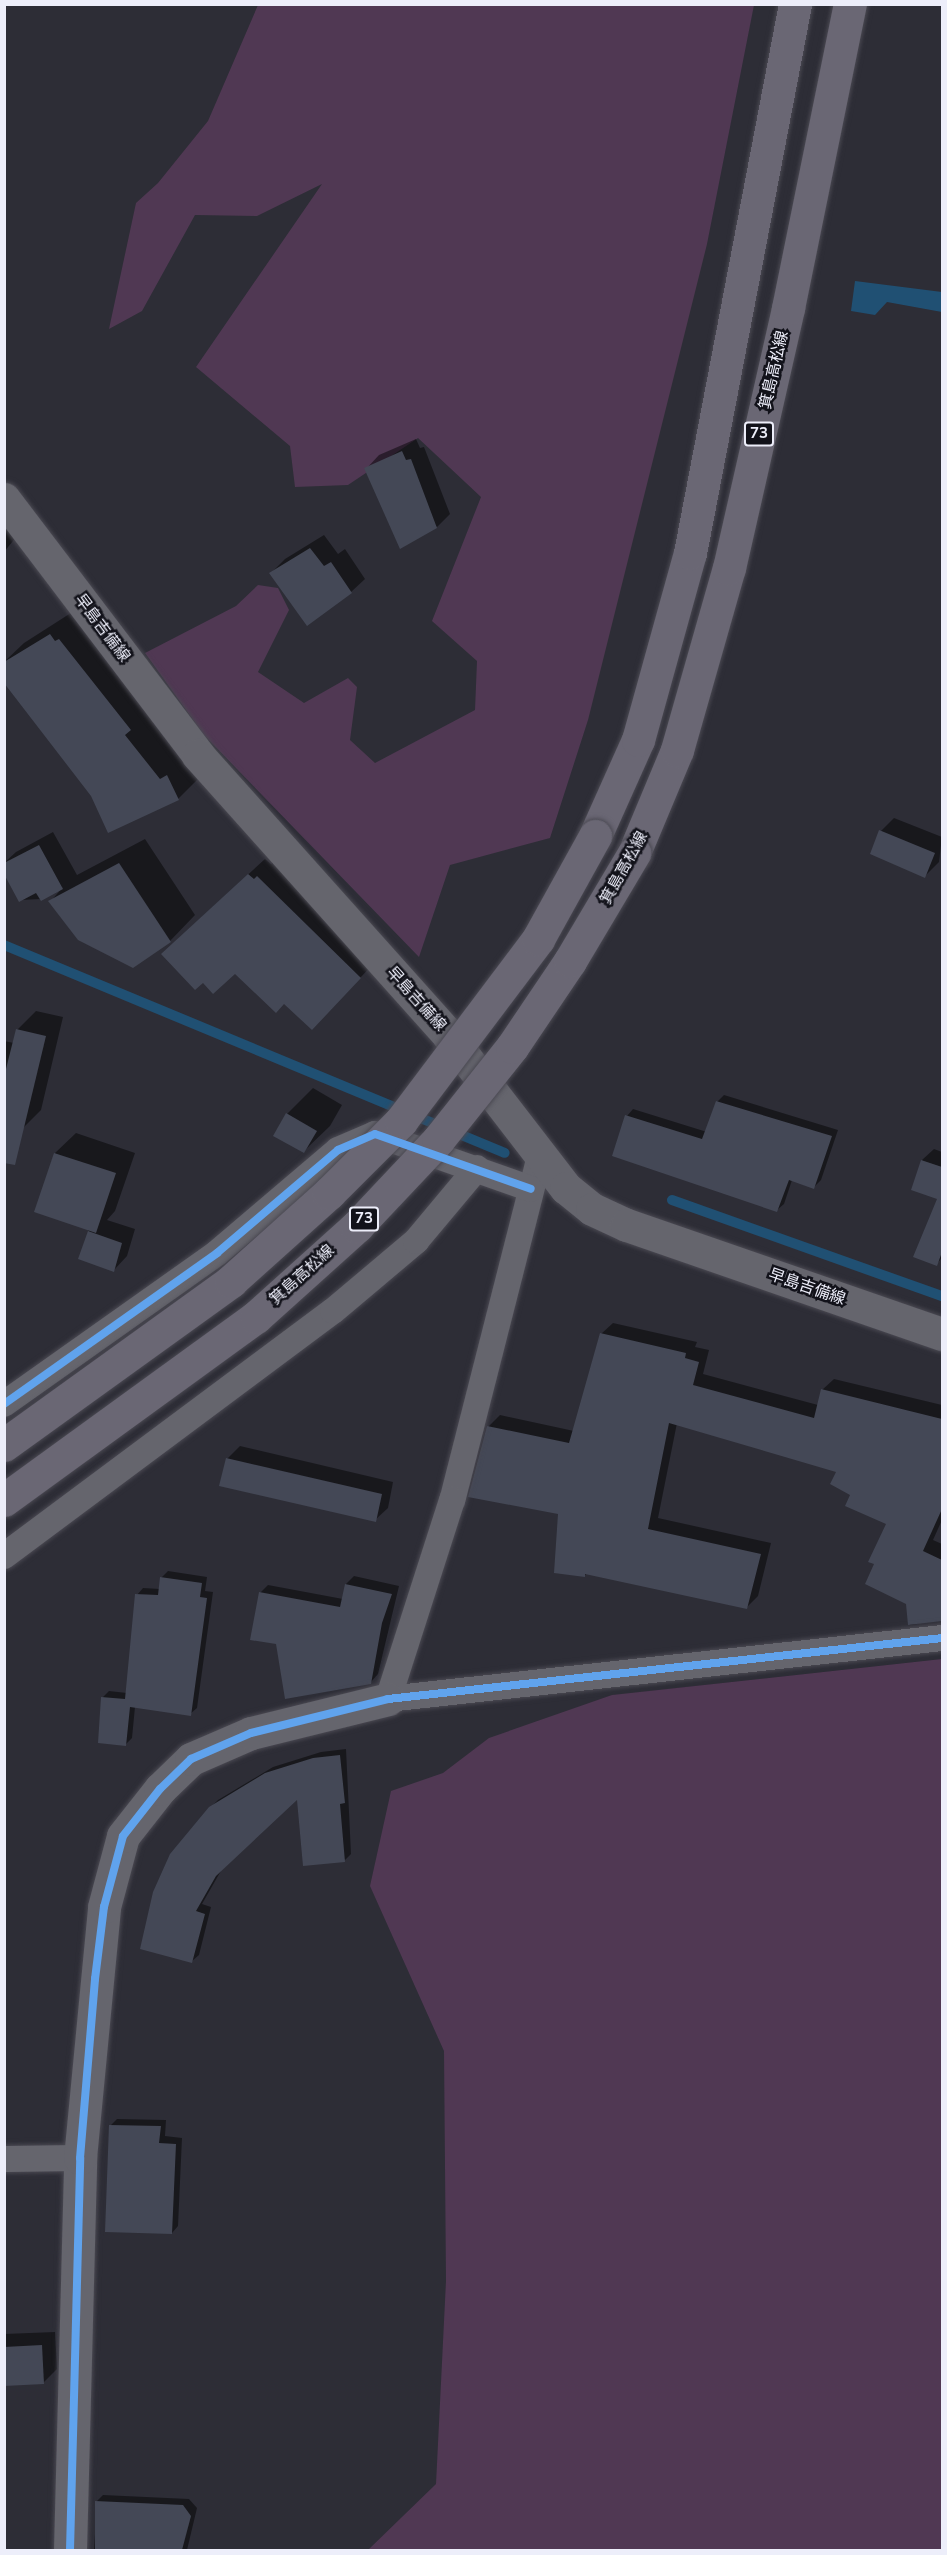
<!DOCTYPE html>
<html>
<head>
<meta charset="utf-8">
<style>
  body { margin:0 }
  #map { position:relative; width:947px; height:2555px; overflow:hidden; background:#2d2d36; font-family:"Nunito Sans","Noto Sans JP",sans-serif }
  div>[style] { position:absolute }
  .green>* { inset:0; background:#503853 }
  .water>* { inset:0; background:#205073 }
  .shadow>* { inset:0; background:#0007 }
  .stream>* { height:10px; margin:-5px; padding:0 5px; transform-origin:5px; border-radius:5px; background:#205073 }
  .building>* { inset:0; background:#444856 }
  .roads { filter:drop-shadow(0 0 2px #4a4952) drop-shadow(0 0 2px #4a4952) }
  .minor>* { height:26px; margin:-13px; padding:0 13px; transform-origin:13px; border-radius:13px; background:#65656d }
  .tertiary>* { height:33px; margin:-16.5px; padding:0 16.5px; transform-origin:16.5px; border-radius:16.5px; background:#65656d }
  .secondary>* { height:33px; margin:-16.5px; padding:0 16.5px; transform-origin:16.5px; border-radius:16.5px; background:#65656d }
  .primary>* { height:33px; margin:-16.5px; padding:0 16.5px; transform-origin:16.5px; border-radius:16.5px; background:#6a6774 }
  .bridges { filter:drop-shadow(0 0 2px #4a4952) drop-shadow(0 0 2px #4a4952) }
  .primary-bridge>* { height:33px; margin:-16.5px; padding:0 16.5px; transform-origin:16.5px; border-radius:16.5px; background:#6a6774 }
  .cycleway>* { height:8px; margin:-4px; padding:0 4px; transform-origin:4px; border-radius:4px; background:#60a3ed }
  span { translate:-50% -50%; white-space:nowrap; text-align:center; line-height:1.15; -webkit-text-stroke:5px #12121a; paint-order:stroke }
  .shield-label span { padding:2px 4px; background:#12121a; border:2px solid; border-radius:4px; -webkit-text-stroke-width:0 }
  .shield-label { font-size:15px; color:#edeefa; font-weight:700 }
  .street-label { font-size:16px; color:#edeefa }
  .frame { position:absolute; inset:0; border:6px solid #edeefa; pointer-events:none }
</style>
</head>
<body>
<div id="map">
  <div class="green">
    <i style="clip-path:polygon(258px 5px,754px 5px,707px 244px,588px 720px,550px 838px,450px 865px,419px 957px,204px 735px,145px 653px,236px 606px,258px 585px,278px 588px,289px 610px,258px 672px,304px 703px,348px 678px,357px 687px,350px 740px,375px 763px,475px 710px,477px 661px,432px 621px,481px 497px,418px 438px,348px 485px,295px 487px,290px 446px,196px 367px,322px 184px,257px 216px,195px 215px,142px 311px,109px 329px,136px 203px,158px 183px,208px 121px)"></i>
    <i style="clip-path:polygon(942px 1659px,942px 2550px,368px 2550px,436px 2484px,446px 2281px,444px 2051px,370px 1886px,391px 1791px,443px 1773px,489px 1738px,612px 1695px)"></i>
  </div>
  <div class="water">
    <i style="clip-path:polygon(855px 281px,942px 292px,942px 312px,887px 302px,875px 315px,851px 311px)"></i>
  </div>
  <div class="shadow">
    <i style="clip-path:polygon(416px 439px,420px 448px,424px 447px,450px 514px,437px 527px,366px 469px,379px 455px)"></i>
    <i style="clip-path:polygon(4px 509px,21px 531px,4px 552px)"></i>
    <i style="clip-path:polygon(324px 535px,338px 554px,345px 549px,365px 579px,351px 592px,271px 573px,285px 559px)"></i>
    <i style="clip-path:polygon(74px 611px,201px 776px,178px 799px,92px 795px,4px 662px,24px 643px)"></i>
    <i style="clip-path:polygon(894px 818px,942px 837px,939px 862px,925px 876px,881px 831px)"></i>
    <i style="clip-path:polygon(53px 832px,77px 875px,145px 839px,195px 915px,170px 941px,50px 902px,63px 887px,41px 899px,20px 900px,4px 863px,16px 852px)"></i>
    <i style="clip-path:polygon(265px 859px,271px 864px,275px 861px,376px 961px,328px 1012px,284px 1002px,179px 938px)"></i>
    <i style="clip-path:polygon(36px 1011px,63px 1017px,41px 1110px,22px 1129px,4px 1124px,4px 1041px,14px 1043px,17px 1030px)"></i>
    <i style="clip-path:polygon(313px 1088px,342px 1105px,330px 1126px,304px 1151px,287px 1114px)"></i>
    <i style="clip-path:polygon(724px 1095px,838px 1130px,821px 1180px,814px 1187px,792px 1180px,784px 1204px,777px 1210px,627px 1116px,633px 1109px,707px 1132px,717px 1102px)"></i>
    <i style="clip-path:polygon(76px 1133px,135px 1153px,115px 1211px,107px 1220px,135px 1229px,127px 1256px,114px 1270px,89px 1232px,55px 1153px)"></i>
    <i style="clip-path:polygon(934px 1149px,942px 1152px,942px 1258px,936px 1264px,939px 1198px,922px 1160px)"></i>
    <i style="clip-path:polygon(613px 1323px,697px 1342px,695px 1347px,709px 1350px,703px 1374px,818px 1405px,822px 1390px,834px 1379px,942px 1405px,942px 1520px,933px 1540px,942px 1544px,942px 1583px,929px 1613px,917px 1624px,910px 1625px,908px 1603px,876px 1564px,888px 1523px,852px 1495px,838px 1471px,677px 1423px,658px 1518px,771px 1543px,758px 1596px,747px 1607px,587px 1573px,584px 1576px,559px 1512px,470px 1496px,489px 1426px,500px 1415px,574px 1431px,601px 1334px)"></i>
    <i style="clip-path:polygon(240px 1446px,393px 1482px,388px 1508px,375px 1520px,227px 1459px)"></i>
    <i style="clip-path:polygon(168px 1571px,207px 1577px,205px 1591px,213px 1592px,197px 1708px,190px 1714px,135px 1707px,132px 1738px,126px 1744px,103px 1697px,109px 1691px,127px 1693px,137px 1595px,143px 1588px,160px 1589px,161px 1578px)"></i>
    <i style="clip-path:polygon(354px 1576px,399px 1586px,378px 1674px,370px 1683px,278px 1643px,260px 1593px,268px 1585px,343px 1599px,346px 1584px)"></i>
    <i style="clip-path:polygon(346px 1749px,351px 1854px,345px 1860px,299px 1797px,222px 1869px,202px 1904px,211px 1907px,199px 1955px,192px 1961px,142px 1948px,210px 1808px,218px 1800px,273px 1767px,321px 1752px)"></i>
    <i style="clip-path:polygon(117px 2119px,166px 2120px,165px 2136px,182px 2138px,178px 2226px,172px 2233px,110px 2126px)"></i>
    <i style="clip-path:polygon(55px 2332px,57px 2369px,43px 2383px,4px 2384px,4px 2334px)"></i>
    <i style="clip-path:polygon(103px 2495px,189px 2499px,197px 2508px,187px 2550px,94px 2550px,97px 2501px)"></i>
  </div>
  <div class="stream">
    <i style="left:4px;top:945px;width:542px;rotate:22.55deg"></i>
    <i style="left:672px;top:1200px;width:287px;rotate:19.6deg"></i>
  </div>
  <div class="building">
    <i style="clip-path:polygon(402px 451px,406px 460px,411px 459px,437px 528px,400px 549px,364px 468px)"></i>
    <i style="clip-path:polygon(310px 548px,324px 566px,331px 562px,352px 593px,307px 626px,269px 573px)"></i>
    <i style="clip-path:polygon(50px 634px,55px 641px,59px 639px,131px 730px,125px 735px,160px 779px,167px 775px,179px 800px,108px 833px,91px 796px,4px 683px,4px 662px)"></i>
    <i style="clip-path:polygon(879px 830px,935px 853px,925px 878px,870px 854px)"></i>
    <i style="clip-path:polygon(39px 845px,63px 889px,41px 901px,36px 893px,19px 902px,4px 874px,4px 863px)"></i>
    <i style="clip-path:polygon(119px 863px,171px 942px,133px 968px,78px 940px,48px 901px)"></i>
    <i style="clip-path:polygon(248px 874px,254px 879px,257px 876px,361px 978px,312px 1030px,284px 1004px,276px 1013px,235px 974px,213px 994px,203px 983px,195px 990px,161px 954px)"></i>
    <i style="clip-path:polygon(16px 1029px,46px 1036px,15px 1165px,4px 1163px,4px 1077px)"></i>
    <i style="clip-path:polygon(716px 1101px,832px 1136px,814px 1189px,789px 1180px,777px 1212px,612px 1156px,625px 1115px,702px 1139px)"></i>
    <i style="clip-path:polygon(286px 1113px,317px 1131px,304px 1153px,273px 1136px)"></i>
    <i style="clip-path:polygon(54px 1153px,116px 1173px,96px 1233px,34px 1212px)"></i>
    <i style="clip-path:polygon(921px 1160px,942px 1167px,942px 1252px,937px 1266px,913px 1257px,937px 1199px,911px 1190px)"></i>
    <i style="clip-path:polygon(88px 1231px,122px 1243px,114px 1272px,78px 1259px)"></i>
    <i style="clip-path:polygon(600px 1333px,686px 1353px,685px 1358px,699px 1362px,693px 1385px,814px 1418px,821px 1389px,942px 1419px,942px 1509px,923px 1551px,942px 1560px,942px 1621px,908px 1625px,906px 1604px,865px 1584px,874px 1564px,868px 1562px,886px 1524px,845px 1506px,850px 1495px,830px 1484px,836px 1472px,669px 1423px,648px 1529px,761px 1554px,747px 1609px,585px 1574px,585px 1577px,554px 1573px,558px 1514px,468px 1497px,487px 1426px,569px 1443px)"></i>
    <i style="clip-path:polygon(226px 1458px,382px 1494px,376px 1522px,219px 1486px)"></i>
    <i style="clip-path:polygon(160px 1577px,202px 1583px,200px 1597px,207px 1598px,191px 1716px,130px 1707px,126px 1746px,98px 1743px,101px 1697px,125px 1699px,135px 1594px,158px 1595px)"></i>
    <i style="clip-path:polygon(345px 1584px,392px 1594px,382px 1623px,371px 1684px,285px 1699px,276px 1644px,250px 1640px,259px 1592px,340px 1607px)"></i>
    <i style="clip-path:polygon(340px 1755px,345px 1803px,340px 1804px,345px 1862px,303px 1866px,297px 1800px,216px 1876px,196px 1911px,205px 1914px,192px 1963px,140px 1949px,153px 1892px,170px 1854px,209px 1807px,265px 1773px,313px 1758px)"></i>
    <i style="clip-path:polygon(109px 2125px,161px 2126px,159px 2143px,176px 2144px,172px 2234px,105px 2232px)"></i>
    <i style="clip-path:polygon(42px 2345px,44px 2384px,4px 2386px,4px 2347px)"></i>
    <i style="clip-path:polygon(95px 2501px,183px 2505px,191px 2516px,182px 2550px,95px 2550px)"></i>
  </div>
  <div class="roads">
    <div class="minor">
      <i style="left:540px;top:1156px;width:355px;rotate:104.3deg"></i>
      <i style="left:452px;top:1500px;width:209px;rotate:107.8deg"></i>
      <i style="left:388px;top:1699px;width:557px;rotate:-6.28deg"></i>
      <i style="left:4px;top:1404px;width:261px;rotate:-35.3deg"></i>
      <i style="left:217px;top:1253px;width:159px;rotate:-40.4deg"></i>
      <i style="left:338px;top:1150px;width:40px;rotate:-23.4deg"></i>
      <i style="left:375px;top:1134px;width:165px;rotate:19.4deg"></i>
      <i style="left:4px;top:1556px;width:410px;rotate:-36.7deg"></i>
      <i style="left:333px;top:1311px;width:109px;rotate:-40.1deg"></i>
      <i style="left:416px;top:1241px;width:95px;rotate:-50.1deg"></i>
      <i style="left:4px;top:2159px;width:76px;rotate:-0.8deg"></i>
    </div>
    <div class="tertiary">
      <i style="left:70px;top:2550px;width:392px;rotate:-88.5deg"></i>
      <i style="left:80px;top:2158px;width:252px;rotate:-84.5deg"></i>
      <i style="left:104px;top:1907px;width:73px;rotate:-75deg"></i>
      <i style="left:123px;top:1836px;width:60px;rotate:-51.8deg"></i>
      <i style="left:160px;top:1789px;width:43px;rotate:-44.1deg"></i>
      <i style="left:191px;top:1759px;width:65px;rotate:-23.4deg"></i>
      <i style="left:251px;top:1733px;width:141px;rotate:-13.9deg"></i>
    </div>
    <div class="secondary">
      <i style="left:4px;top:499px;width:321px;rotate:52.8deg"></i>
      <i style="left:198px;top:755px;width:375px;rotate:48.2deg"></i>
      <i style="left:448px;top:1035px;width:193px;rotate:52.4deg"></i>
      <i style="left:566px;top:1188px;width:33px;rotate:39deg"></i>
      <i style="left:592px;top:1209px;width:38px;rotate:25deg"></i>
      <i style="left:627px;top:1225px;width:333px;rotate:19.1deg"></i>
    </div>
    <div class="primary">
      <i style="left:595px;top:836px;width:105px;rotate:-65.9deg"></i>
      <i style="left:638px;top:740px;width:194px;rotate:-74.5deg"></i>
      <i style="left:690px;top:553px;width:559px;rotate:-79.17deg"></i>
      <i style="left:634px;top:853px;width:112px;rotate:-67.3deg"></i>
      <i style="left:677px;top:750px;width:189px;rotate:-74.1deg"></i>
      <i style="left:729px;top:568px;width:267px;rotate:-77.2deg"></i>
      <i style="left:788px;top:308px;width:310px;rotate:-78.5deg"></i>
    </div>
  </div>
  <div class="bridges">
    <div class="primary-bridge">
      <i style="left:4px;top:1445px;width:280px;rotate:-35.8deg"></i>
      <i style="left:231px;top:1281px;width:132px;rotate:-41.9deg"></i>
      <i style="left:329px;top:1193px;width:102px;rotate:-45deg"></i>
      <i style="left:401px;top:1121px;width:228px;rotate:-53deg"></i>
      <i style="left:538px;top:939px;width:118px;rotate:-61deg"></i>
      <i style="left:4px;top:1500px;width:311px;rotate:-36deg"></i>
      <i style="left:256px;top:1317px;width:136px;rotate:-42deg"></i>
      <i style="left:357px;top:1226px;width:118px;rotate:-46.7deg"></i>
      <i style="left:438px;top:1140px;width:119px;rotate:-51.5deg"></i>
      <i style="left:512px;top:1047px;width:104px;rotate:-56deg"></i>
      <i style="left:570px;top:961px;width:126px;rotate:-59.3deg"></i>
    </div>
  </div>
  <div class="cycleway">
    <i style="left:4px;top:1404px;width:261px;rotate:-35.3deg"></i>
    <i style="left:217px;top:1253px;width:159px;rotate:-40.4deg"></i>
    <i style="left:338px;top:1150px;width:40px;rotate:-23.4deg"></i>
    <i style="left:375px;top:1134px;width:165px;rotate:19.4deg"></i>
    <i style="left:70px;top:2550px;width:392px;rotate:-88.5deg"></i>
    <i style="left:80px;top:2158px;width:180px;rotate:-85.2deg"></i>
    <i style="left:95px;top:1979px;width:73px;rotate:-82.9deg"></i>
    <i style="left:104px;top:1907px;width:73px;rotate:-75deg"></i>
    <i style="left:123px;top:1836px;width:60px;rotate:-51.8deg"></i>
    <i style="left:160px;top:1789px;width:43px;rotate:-44.1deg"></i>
    <i style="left:191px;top:1759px;width:65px;rotate:-23.4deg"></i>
    <i style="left:251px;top:1733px;width:141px;rotate:-13.9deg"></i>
    <i style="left:388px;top:1699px;width:557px;rotate:-6.28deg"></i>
  </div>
  <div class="shield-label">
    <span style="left:759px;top:434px">73</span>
    <span style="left:364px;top:1219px">73</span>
  </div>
  <div class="street-label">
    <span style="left:774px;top:370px;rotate:-77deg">箕島高松線</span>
    <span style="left:102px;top:628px;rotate:53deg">早島吉備線</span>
    <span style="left:624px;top:868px;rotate:-61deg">箕島高松線</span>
    <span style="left:416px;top:999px;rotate:48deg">早島吉備線</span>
    <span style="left:302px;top:1275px;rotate:-42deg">箕島高松線</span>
    <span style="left:807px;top:1287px;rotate:19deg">早島吉備線</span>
  </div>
  <div class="frame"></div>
</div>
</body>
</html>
